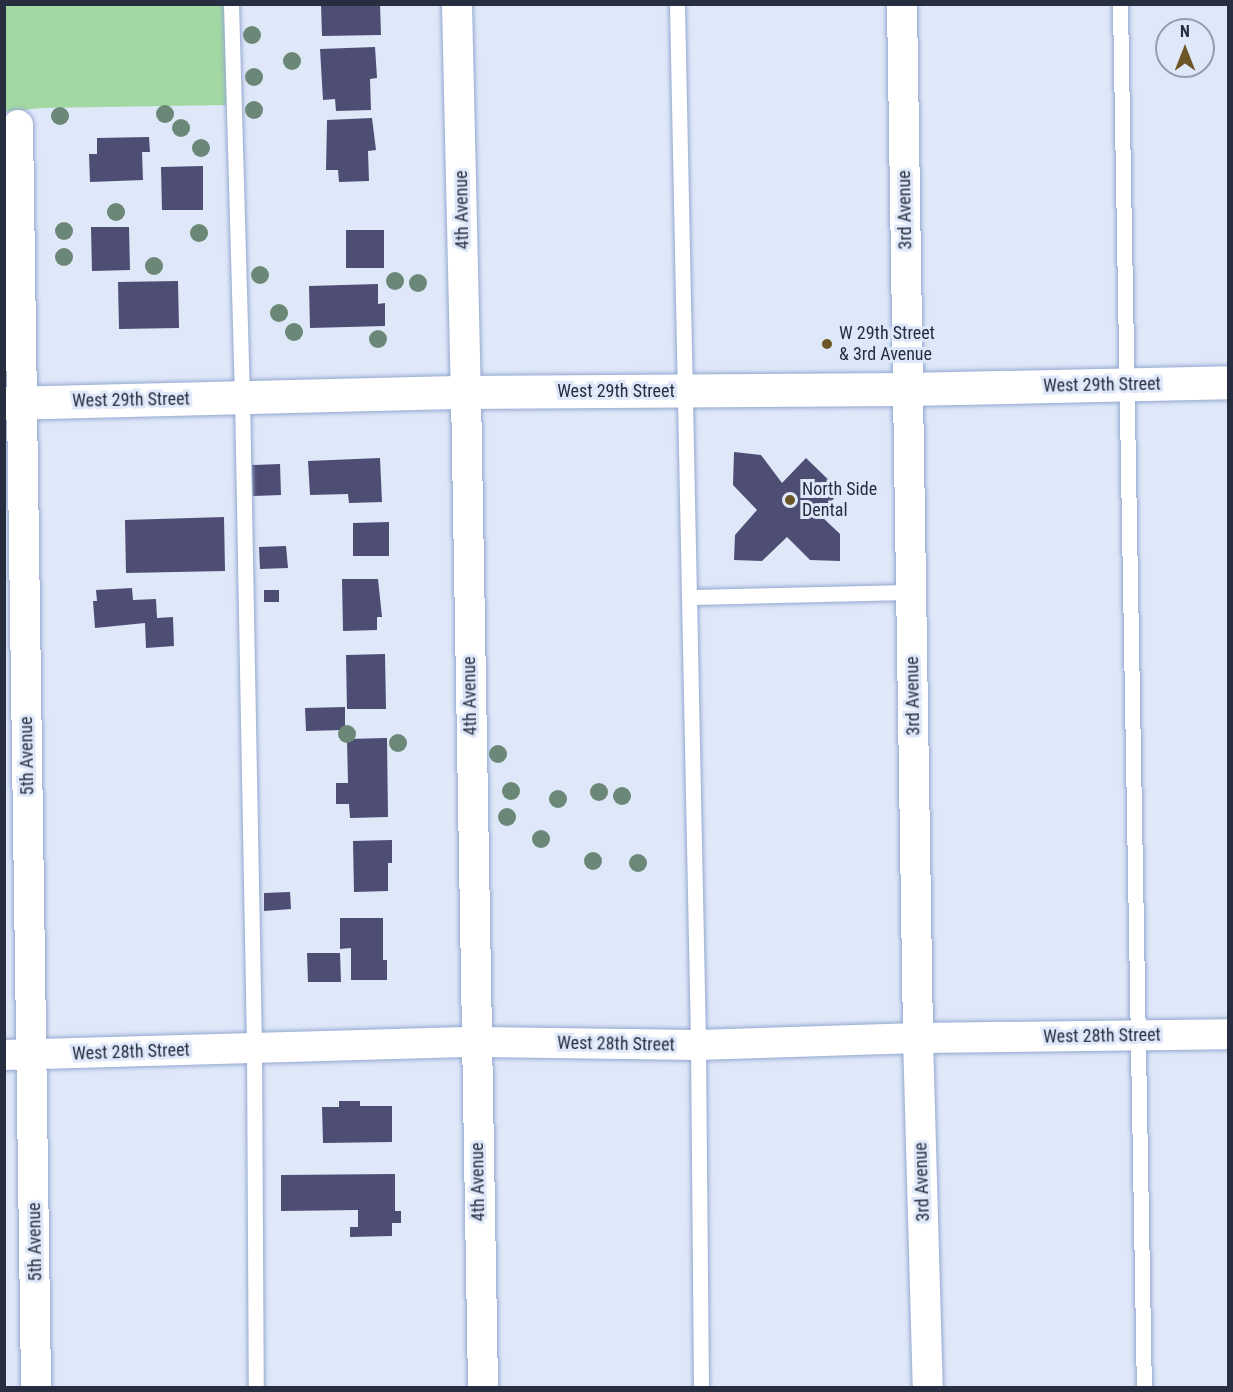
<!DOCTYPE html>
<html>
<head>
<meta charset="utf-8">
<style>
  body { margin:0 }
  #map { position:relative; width:1233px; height:1392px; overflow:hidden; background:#dfe8f9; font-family:"Roboto Condensed",sans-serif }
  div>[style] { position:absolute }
  .green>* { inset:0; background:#a2d8a2 }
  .building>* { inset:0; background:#4e4d74 }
  .roads { filter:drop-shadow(0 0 2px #93a7d0) drop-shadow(0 0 2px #93a7d0) }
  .lane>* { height:15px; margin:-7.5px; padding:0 7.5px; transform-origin:7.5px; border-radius:7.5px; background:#fff }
  .street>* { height:30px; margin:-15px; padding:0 15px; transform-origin:15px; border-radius:15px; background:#fff }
  .secondary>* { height:33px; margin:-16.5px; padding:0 16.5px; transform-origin:16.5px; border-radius:16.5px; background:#fff }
  .trees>* { width:18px; height:18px; margin:-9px; border-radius:50%; background:#6a8778 }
  .dots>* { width:16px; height:16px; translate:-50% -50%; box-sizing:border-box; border:3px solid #dfe8f9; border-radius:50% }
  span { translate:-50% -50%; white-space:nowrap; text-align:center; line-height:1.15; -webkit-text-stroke:6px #dfe8f9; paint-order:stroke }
  .street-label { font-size:18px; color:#262e3f }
  .poi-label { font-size:18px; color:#262e3f }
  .left { translate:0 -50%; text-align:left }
  .frame { position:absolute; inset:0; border:6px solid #262e3f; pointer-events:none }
  .north { position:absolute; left:1155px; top:18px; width:60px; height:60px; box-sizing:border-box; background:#dfe8f9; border:2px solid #959eaf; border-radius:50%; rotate:0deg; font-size:16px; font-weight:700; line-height:24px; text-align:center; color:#262e3f }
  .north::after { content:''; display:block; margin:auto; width:21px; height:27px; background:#6c5626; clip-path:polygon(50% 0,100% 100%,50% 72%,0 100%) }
</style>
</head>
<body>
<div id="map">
  <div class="green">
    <i style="clip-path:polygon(4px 5px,224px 5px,227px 105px,41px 108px,5px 112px)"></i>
  </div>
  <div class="building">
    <i style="clip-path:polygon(321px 4px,380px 4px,381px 35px,322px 36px)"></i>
    <i style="clip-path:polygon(375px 47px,377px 78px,370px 79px,371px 110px,336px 111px,335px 99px,323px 100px,320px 49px)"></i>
    <i style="clip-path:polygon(372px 118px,376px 150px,368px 151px,369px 181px,339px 182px,338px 170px,326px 170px,327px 120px)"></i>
    <i style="clip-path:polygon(149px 137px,150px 152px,142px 152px,143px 180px,90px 182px,89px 154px,97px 154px,97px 138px)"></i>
    <i style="clip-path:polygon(203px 166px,203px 210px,162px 210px,161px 167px)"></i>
    <i style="clip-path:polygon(91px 227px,129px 227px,130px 270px,92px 271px)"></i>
    <i style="clip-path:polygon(346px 230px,384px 230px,384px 268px,346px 268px)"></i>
    <i style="clip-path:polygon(178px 281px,179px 328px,119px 329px,118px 282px)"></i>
    <i style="clip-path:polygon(378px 284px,378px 304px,385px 303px,385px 326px,310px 328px,309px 286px)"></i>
    <i style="clip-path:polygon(734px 452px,761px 455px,782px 483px,806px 458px,840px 491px,820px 515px,840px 534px,840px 561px,810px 560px,787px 537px,762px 561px,734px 560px,735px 535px,757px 510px,733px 485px)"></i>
    <i style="clip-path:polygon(380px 458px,382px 502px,349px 503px,348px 494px,310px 495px,308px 461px)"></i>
    <i style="clip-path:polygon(280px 464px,281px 495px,253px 496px,252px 465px)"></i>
    <i style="clip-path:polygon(224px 517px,225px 571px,126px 573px,125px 520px)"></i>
    <i style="clip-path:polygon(389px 522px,389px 556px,353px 556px,353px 523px)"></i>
    <i style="clip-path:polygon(286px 546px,288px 568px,260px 569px,259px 547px)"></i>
    <i style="clip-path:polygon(342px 579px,378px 579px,382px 617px,377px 617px,377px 630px,343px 631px)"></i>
    <i style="clip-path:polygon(132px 588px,133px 600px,156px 599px,157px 618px,173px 617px,174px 646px,146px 648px,145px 623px,95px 628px,93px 601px,97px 601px,96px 590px)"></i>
    <i style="clip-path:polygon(264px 590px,279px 590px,279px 602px,264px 602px)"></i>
    <i style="clip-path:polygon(385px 654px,386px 709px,347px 709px,346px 655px)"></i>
    <i style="clip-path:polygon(345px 707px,345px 730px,306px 731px,305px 708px)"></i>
    <i style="clip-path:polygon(387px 738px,388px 817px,350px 818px,349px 804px,336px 804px,336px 783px,348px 783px,347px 739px)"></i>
    <i style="clip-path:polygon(392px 840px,392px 863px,388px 863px,388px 891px,354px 892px,353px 841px)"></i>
    <i style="clip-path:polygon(290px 892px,291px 909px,264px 911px,264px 893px)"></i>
    <i style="clip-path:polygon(340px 918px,383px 918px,383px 960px,387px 960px,387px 980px,351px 980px,351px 948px,340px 949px)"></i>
    <i style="clip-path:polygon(307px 953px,340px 953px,341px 982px,308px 982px)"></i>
    <i style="clip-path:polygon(339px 1101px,360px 1101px,360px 1106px,392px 1106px,392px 1142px,323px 1143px,322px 1107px,339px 1107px)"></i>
    <i style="clip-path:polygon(395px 1174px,395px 1211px,401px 1211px,401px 1223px,392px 1223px,392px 1236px,350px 1237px,350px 1227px,358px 1227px,358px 1210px,281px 1211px,281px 1175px)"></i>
  </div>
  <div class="roads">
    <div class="lane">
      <i style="left:231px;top:4px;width:393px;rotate:88.4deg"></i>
      <i style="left:242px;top:397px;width:651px;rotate:88.94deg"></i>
      <i style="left:254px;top:1048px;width:340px;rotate:89.7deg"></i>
      <i style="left:677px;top:4px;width:1041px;rotate:88.84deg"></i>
      <i style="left:698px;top:1045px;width:343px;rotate:89.5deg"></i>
      <i style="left:1120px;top:4px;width:1384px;rotate:89.01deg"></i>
      <i style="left:690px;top:597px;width:221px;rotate:-1.3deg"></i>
    </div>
    <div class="street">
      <i style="left:457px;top:4px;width:388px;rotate:88.7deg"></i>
      <i style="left:466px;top:392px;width:996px;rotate:89.02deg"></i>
      <i style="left:902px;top:4px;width:1034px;rotate:89.11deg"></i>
      <i style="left:918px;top:1038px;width:350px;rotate:88.4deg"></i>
      <i style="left:18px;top:125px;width:1263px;rotate:89.18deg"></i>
      <i style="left:4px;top:1055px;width:471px;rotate:-1.6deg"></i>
      <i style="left:475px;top:1042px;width:223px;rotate:0.8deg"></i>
      <i style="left:698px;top:1045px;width:220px;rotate:-1.8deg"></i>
      <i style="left:918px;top:1038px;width:310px;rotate:-0.7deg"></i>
    </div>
    <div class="secondary">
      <i style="left:4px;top:403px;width:462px;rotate:-1.4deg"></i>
      <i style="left:466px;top:392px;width:441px;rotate:-0.4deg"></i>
      <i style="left:907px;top:389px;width:321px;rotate:-1.2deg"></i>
    </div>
  </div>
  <div class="trees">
    <i style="left:252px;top:35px"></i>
    <i style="left:292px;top:61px"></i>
    <i style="left:254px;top:77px"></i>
    <i style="left:254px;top:110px"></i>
    <i style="left:165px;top:114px"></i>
    <i style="left:60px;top:116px"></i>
    <i style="left:181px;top:128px"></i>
    <i style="left:201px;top:148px"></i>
    <i style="left:116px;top:212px"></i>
    <i style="left:64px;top:231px"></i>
    <i style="left:199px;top:233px"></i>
    <i style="left:64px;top:257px"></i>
    <i style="left:154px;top:266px"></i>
    <i style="left:260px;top:275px"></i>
    <i style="left:395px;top:281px"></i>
    <i style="left:418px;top:283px"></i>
    <i style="left:279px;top:313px"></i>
    <i style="left:294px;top:332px"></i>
    <i style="left:378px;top:339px"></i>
    <i style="left:347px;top:734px"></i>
    <i style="left:398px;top:743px"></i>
    <i style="left:498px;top:754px"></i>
    <i style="left:511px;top:791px"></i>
    <i style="left:599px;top:792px"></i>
    <i style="left:622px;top:796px"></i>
    <i style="left:558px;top:799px"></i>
    <i style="left:507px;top:817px"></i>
    <i style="left:541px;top:839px"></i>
    <i style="left:593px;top:861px"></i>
    <i style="left:638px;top:863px"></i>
  </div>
  <div class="dots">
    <i style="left:827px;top:344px;background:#6c5626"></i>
    <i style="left:790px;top:500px;background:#6c5626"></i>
  </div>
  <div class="street-label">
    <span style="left:462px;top:210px;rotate:-91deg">4th Avenue</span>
    <span style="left:905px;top:210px;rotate:-91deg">3rd Avenue</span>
    <span style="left:1102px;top:385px;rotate:-1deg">West 29th Street</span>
    <span style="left:616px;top:391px">West 29th Street</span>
    <span style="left:131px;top:400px;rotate:-1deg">West 29th Street</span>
    <span style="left:470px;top:696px;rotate:-91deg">4th Avenue</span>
    <span style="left:913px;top:696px;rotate:-91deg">3rd Avenue</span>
    <span style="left:27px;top:756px;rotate:-91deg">5th Avenue</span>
    <span style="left:1102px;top:1036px;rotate:-1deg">West 28th Street</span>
    <span style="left:616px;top:1044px;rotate:1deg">West 28th Street</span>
    <span style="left:131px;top:1052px;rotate:-2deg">West 28th Street</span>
    <span style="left:478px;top:1182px;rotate:-91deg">4th Avenue</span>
    <span style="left:922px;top:1182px;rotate:-92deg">3rd Avenue</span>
    <span style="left:35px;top:1242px;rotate:-91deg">5th Avenue</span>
  </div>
  <div class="poi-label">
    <span class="left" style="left:839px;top:344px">W 29th Street<br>&amp; 3rd Avenue</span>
    <span class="left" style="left:802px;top:500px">North Side<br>Dental</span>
  </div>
  <div class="frame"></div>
  <div class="north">N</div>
</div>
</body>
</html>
